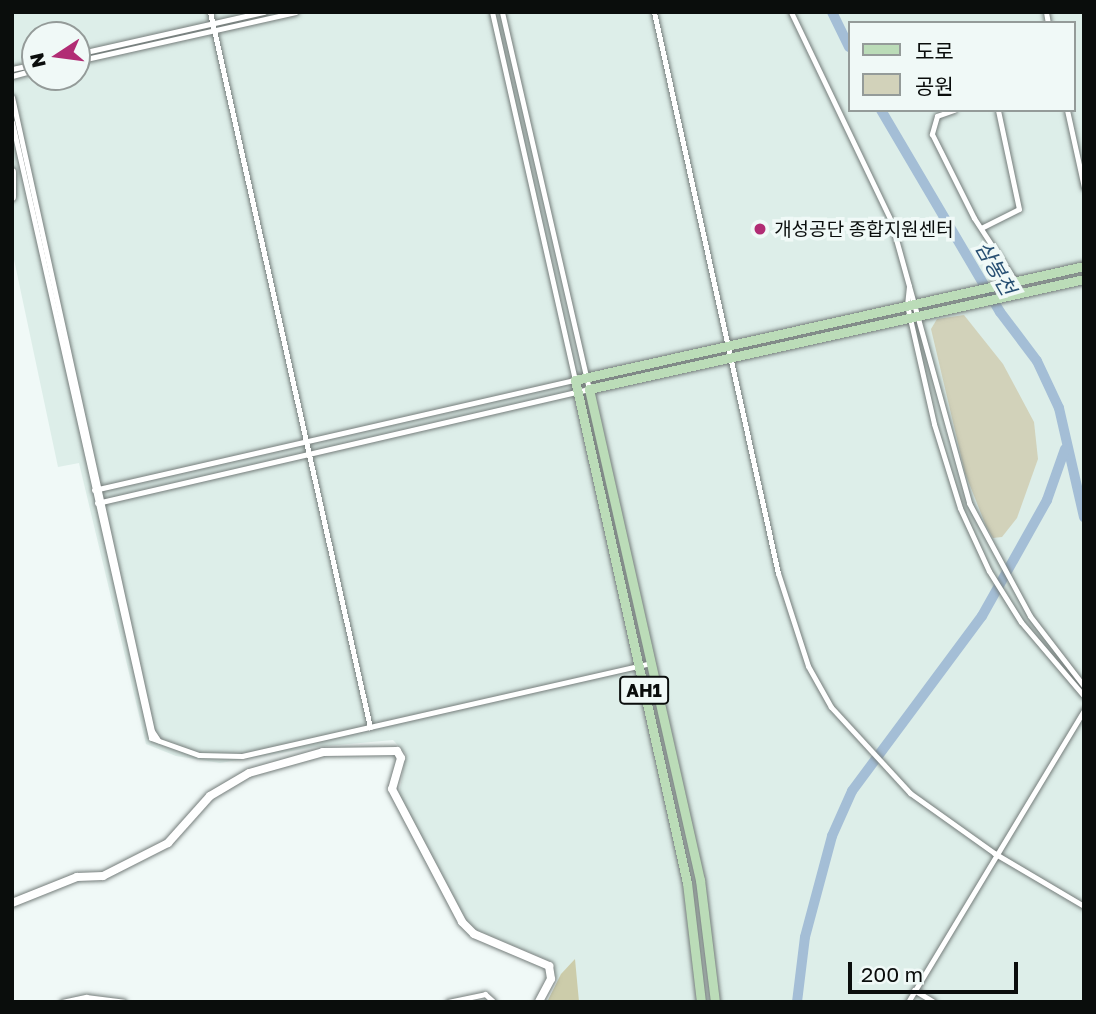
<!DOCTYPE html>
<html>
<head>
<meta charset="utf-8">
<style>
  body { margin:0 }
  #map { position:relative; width:1096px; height:1014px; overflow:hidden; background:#f0f9f7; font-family:"Golos Text","Noto Sans KR",sans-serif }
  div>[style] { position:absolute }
  .built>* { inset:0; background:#ddeee9 }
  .green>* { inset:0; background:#d2d2ba }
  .forest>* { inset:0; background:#cca }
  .river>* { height:10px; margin:-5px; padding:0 5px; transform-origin:5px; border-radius:5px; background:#a4bed6 }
  .roads { filter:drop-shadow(0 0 2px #757d7b) drop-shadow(0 0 2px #757d7b) }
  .street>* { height:5px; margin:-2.5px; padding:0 2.5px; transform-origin:2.5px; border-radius:2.5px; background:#fff }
  .secondary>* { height:8px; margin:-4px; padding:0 4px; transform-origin:4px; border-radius:4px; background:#fff }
  .primary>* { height:9px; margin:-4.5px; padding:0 4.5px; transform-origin:4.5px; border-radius:4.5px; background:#bbdcb8 }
  .dots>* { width:19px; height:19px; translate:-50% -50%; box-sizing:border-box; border:4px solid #f0f9f7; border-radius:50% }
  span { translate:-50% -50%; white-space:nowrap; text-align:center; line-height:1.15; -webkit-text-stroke:7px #f0f9f7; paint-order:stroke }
  .shield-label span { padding:2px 5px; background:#f0f9f7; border:2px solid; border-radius:5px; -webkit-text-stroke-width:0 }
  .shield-label { font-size:18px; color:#0a0d0c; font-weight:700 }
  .poi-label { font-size:19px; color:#0a0d0c }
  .left { translate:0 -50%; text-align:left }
  .water-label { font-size:21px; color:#274f72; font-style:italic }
  .frame { position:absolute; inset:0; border:14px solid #0a0d0c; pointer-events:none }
  .legend { position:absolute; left:848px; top:21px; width:228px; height:91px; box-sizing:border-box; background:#f0f9f7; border:2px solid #949b99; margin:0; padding:9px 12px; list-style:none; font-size:21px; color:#0a0d0c }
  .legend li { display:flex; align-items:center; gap:14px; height:35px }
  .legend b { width:35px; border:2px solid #949b99 }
  .north { position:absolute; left:21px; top:21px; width:70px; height:70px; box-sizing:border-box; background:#f0f9f7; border:2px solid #949b99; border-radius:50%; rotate:257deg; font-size:19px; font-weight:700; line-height:28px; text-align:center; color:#0a0d0c }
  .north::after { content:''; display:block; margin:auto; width:24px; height:32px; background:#b12c74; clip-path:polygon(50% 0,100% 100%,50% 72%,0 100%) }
  .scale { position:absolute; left:848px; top:962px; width:170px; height:32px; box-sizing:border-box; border:4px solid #0a0d0c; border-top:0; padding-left:9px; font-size:21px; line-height:24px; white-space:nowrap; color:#0a0d0c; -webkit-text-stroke:5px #f0f9f7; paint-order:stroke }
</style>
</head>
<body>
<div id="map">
  <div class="built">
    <i style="clip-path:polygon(evenodd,12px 12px,1084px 12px,1084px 1002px,547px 1002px,557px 983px,552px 962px,470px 927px,399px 794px,406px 754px,393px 740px,316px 747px,220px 763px,176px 756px,146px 744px,79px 463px,58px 467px,12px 250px,12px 12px,849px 23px,1073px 23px,1073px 110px,849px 110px,849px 23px,12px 12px,35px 35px,77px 35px,77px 77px,35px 77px,35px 35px)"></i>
  </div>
  <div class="green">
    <i style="clip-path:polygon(964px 315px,1003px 364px,1034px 422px,1038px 459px,1017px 518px,1002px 537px,993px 538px,986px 526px,965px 473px,931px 329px,937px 319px)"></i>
  </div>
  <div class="forest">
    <i style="clip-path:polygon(575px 959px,579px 1002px,547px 1002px,561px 974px)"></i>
  </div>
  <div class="river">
    <i style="left:832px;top:12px;width:39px;rotate:64deg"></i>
    <i style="left:881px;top:110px;width:234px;rotate:59.5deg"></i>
    <i style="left:1000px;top:312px;width:61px;rotate:52.9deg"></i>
    <i style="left:1037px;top:361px;width:52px;rotate:64.9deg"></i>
    <i style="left:1059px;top:408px;width:112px;rotate:77.1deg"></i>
    <i style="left:797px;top:1002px;width:65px;rotate:-83deg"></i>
    <i style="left:805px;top:937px;width:105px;rotate:-75deg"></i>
    <i style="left:832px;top:836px;width:49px;rotate:-66deg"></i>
    <i style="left:852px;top:791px;width:218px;rotate:-53.4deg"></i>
    <i style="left:982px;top:616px;width:133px;rotate:-60.7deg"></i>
    <i style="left:1047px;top:500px;width:54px;rotate:-70.6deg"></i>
  </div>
  <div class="roads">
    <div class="street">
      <i style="left:210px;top:12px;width:733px;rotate:77.39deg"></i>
      <i style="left:654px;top:12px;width:575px;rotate:77.54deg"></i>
      <i style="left:778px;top:573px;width:98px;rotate:72.1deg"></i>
      <i style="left:808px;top:666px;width:47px;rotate:60.7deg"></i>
      <i style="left:831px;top:707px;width:117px;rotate:47.4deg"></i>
      <i style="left:910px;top:793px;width:103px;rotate:35.5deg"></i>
      <i style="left:994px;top:853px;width:104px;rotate:30.5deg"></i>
      <i style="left:791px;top:12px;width:232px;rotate:64.4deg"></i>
      <i style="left:891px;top:221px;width:293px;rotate:74.5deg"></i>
      <i style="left:969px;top:503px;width:128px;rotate:61.6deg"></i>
      <i style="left:1030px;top:616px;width:88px;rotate:52.4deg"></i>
      <i style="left:1046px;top:12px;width:11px;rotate:80deg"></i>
      <i style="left:77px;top:54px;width:192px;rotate:-12.7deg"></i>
      <i style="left:77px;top:61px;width:224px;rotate:-12.6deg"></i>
      <i style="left:12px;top:69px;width:24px;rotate:-12deg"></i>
      <i style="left:12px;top:76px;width:24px;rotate:-15deg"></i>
      <i style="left:12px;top:97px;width:649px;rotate:77.55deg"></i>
      <i style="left:152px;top:731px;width:11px;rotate:56deg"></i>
      <i style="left:954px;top:110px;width:18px;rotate:161deg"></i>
      <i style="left:937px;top:116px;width:19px;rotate:106deg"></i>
      <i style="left:932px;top:134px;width:94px;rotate:63.4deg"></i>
      <i style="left:974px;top:218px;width:75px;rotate:56.9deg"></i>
      <i style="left:1067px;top:110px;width:79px;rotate:77.6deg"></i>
      <i style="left:12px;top:122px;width:631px;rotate:77.28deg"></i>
      <i style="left:151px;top:738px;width:51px;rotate:19.5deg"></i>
      <i style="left:199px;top:755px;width:43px;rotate:1.3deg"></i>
      <i style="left:242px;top:756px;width:419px;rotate:-12.8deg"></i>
      <i style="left:981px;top:228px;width:42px;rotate:-26.6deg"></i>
      <i style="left:1019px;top:209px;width:101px;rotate:-102deg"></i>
      <i style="left:909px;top:286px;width:19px;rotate:96deg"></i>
      <i style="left:907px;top:305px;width:122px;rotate:77.2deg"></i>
      <i style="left:934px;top:424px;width:88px;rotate:72.8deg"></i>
      <i style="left:960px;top:508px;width:69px;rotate:65.3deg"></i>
      <i style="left:989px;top:571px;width:60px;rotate:57.9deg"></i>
      <i style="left:1021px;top:622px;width:97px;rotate:49.6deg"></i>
      <i style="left:94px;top:490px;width:493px;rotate:-12.9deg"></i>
      <i style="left:575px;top:380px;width:377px;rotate:-102.7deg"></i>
      <i style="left:97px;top:503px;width:505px;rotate:-13.05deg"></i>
      <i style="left:589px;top:389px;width:387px;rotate:-103deg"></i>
      <i style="left:914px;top:990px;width:23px;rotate:31deg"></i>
      <i style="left:62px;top:1002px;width:25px;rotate:-12deg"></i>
      <i style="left:86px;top:997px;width:38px;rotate:7deg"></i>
      <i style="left:448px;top:1002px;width:38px;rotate:-12deg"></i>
      <i style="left:485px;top:994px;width:12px;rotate:42deg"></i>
      <i style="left:908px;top:1002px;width:341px;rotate:-58.9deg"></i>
    </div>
    <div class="secondary">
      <i style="left:12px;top:172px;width:25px;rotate:90deg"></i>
      <i style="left:12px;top:903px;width:70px;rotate:-21.8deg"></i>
      <i style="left:77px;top:877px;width:26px;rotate:-2deg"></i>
      <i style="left:103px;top:876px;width:73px;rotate:-26.9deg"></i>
      <i style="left:168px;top:843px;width:63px;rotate:-48.2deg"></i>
      <i style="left:210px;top:796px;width:45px;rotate:-30.5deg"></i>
      <i style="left:249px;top:773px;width:77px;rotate:-15.8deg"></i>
      <i style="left:323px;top:752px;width:74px;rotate:-0.8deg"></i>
      <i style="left:397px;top:751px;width:8px;rotate:60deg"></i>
      <i style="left:401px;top:758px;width:32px;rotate:106deg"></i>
      <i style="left:392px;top:789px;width:150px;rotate:62.2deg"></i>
      <i style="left:462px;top:922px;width:17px;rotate:45deg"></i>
      <i style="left:474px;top:934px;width:82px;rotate:23.1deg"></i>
      <i style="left:549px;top:966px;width:13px;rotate:81deg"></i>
      <i style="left:551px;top:979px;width:26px;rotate:118deg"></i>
    </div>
    <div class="primary">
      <i style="left:701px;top:1002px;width:120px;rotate:-96.7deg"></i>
      <i style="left:687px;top:883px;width:515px;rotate:-102.55deg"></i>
      <i style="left:575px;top:380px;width:522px;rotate:-12.62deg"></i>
      <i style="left:715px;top:1002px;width:123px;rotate:-97deg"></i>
      <i style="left:700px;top:880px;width:503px;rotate:-102.74deg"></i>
      <i style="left:589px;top:389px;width:507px;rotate:-12.53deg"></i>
    </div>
  </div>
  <div class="dots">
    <i style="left:760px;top:229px;background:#b12c74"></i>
  </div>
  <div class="shield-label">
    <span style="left:644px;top:690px">AH1</span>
  </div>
  <div class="poi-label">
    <span class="left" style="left:774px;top:229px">개성공단 종합지원센터</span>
  </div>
  <div class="water-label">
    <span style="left:996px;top:268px;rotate:60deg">삼봉천</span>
  </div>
  <div class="frame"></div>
  <ul class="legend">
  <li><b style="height:9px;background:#bbdcb8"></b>도로</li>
  <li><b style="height:19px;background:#d2d2ba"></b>공원</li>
  </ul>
  <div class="north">N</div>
  <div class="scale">200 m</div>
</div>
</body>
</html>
